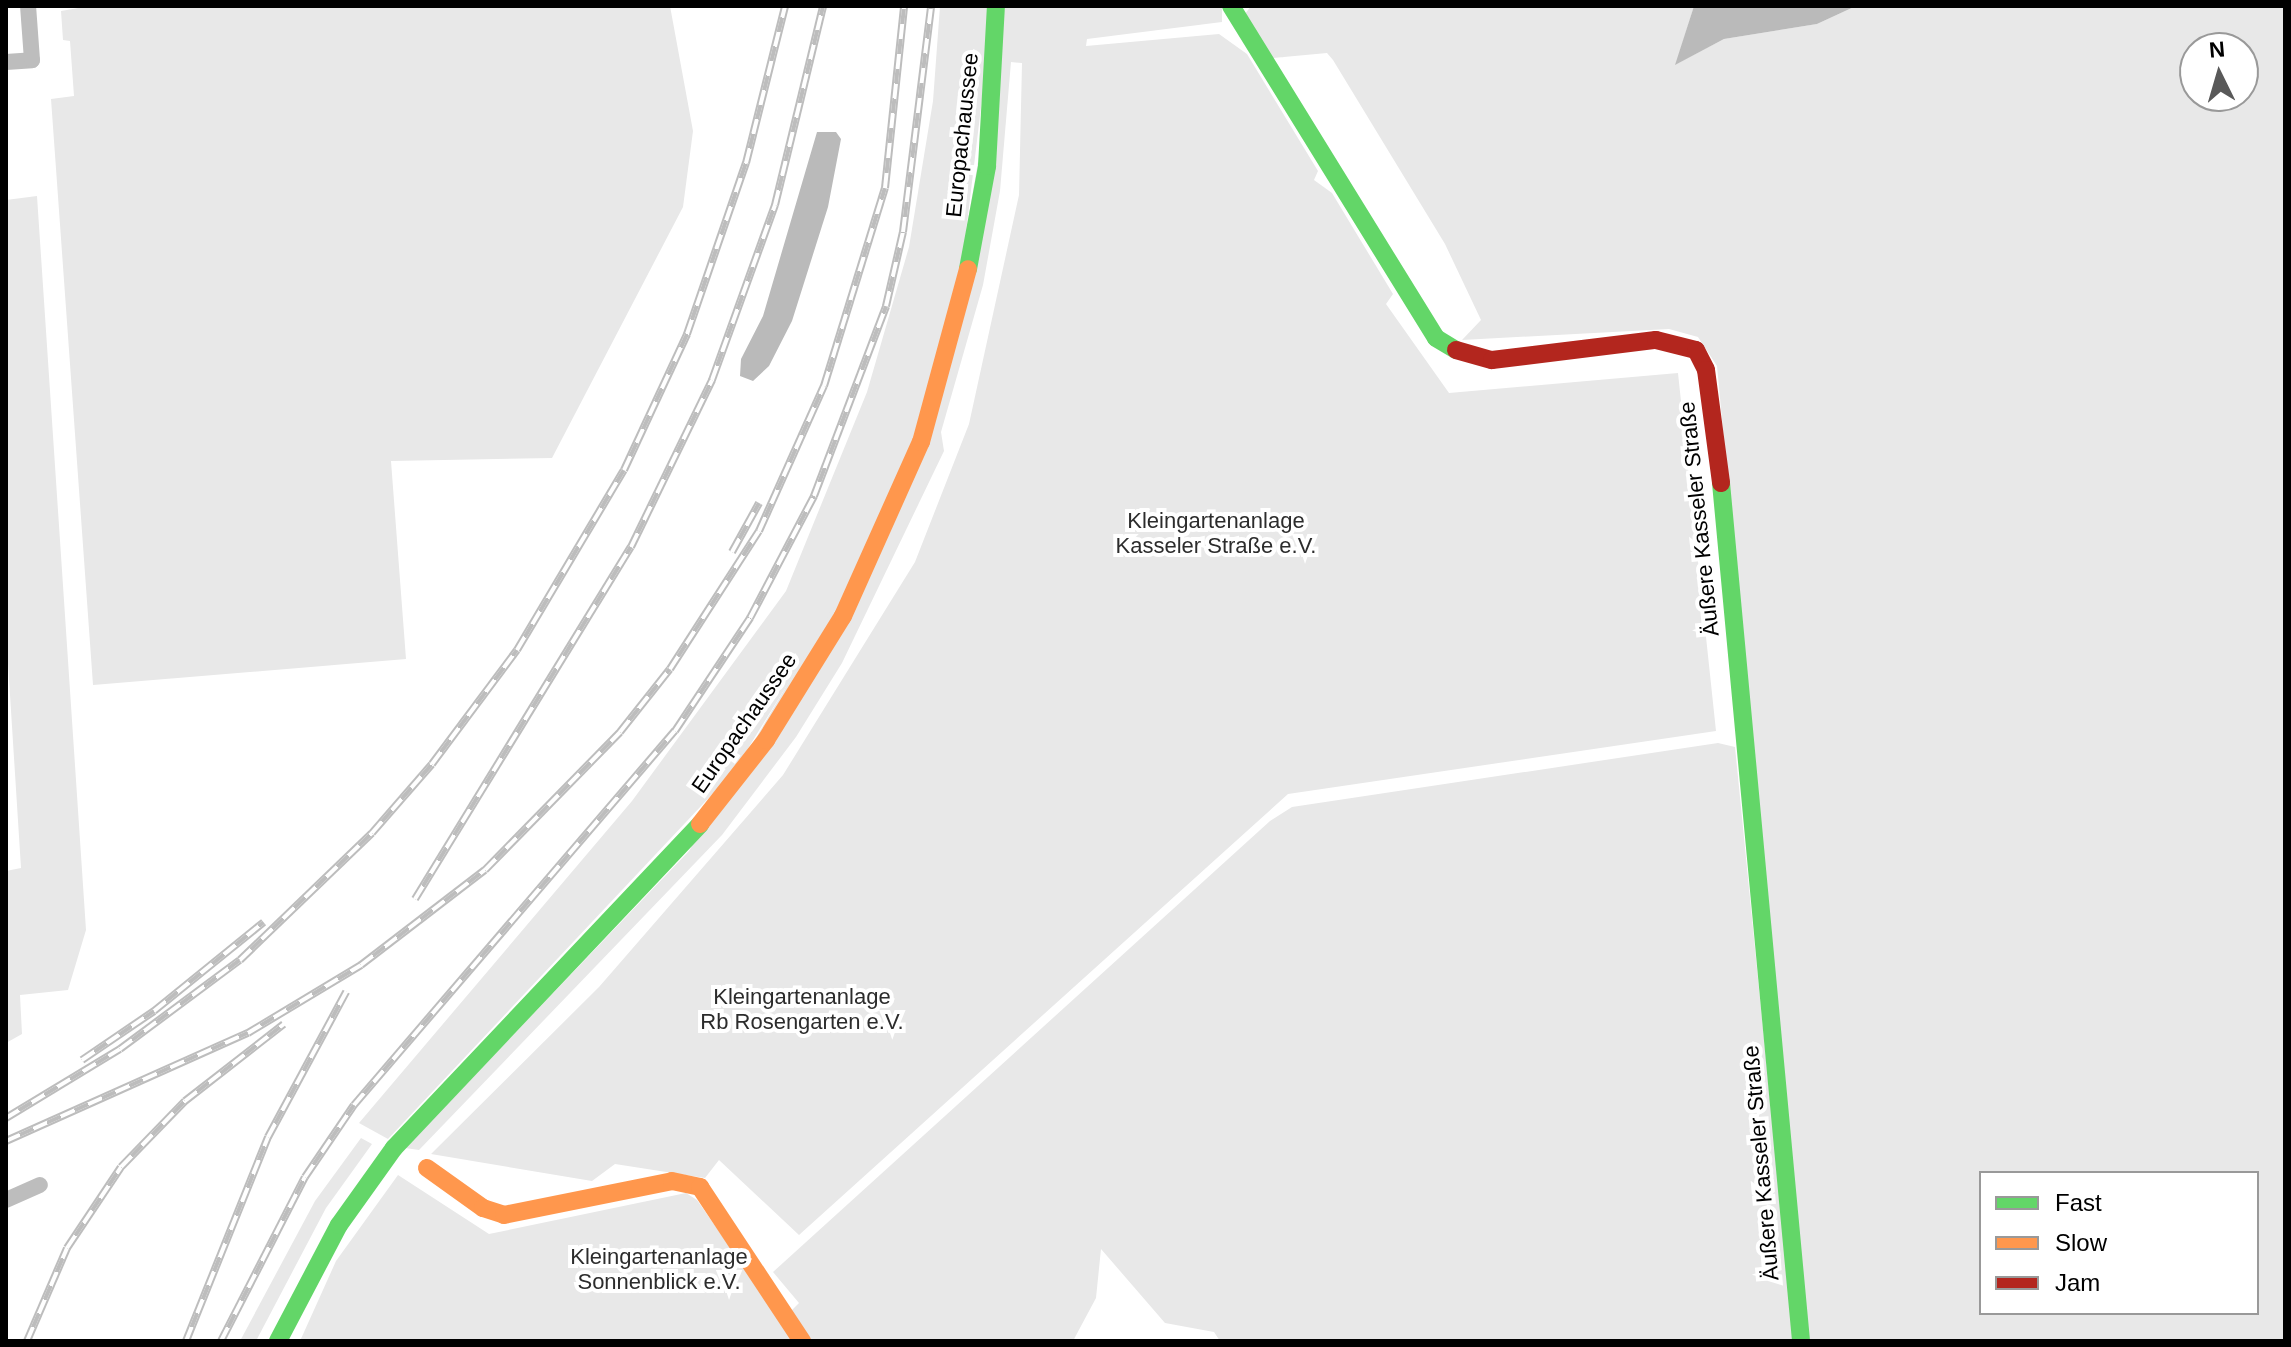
<!DOCTYPE html>
<html>
<head>
<meta charset="utf-8">
<style>
  body { margin:0 }
  #map { position:relative; width:2291px; height:1347px; overflow:hidden; background:#fff; font-family:Arial,sans-serif }
  div>[style] { position:absolute }
  .green>* { inset:0; background:#e8e8e8 }
  .water>* { inset:0; background:#bababa }
  .street>* { height:16px; margin:-8px; padding:0 8px; transform-origin:8px; border-radius:8px; background:#bdbdbd }
  .fast>* { height:18px; margin:-9px; padding:0 9px; transform-origin:9px; border-radius:9px; background:#63d668 }
  .slow>* { height:18px; margin:-9px; padding:0 9px; transform-origin:9px; border-radius:9px; background:#ff974d }
  .jam>* { height:18px; margin:-9px; padding:0 9px; transform-origin:9px; border-radius:9px; background:#b3261e }
  .rail>* { height:8px; margin-top:-4px; transform-origin:0; background:repeating-linear-gradient(90deg,#fff 0 15px,#bdbdbd 0 30px); box-sizing:border-box; border-block:2px solid #bdbdbd }
  span { translate:-50% -50%; white-space:nowrap; text-align:center; line-height:1.15; -webkit-text-stroke:8px #fff; paint-order:stroke }
  .street-label { font-size:22px; color:#000 }
  .park-label { font-size:22px; color:#2c2c2c }
  .frame { position:absolute; inset:0; border:8px solid #000; pointer-events:none }
  .legend { position:absolute; left:1979px; top:1171px; width:280px; height:144px; box-sizing:border-box; background:#fff; border:2px solid #999; margin:0; padding:10px 14px; list-style:none; font-size:24px; color:#000 }
  .legend li { display:flex; align-items:center; gap:16px; height:40px }
  .legend b { width:40px; border:2px solid #999 }
  .north { position:absolute; left:2179px; top:32px; width:80px; height:80px; box-sizing:border-box; background:#fff; border:2px solid #999; border-radius:50%; rotate:355deg; font-size:22px; font-weight:700; line-height:32px; text-align:center; color:#000 }
  .north::after { content:''; display:block; margin:auto; width:28px; height:36px; background:#595959; clip-path:polygon(50% 0,100% 100%,50% 72%,0 100%) }
</style>
</head>
<body>
<div id="map">
  <div class="green">
    <i style="clip-path:polygon(90px 6px,670px 6px,693px 131px,683px 207px,552px 458px,391px 461px,406px 659px,93px 685px,51px 99px,74px 96px,70px 41px,63px 40px,61px 11px)"></i>
    <i style="clip-path:polygon(940px 6px,988px 6px,986px 66px,962px 265px,914px 440px,855px 575px,734px 771px,388px 1139px,359px 1123px,632px 801px,786px 591px,867px 392px,909px 247px,933px 101px)"></i>
    <i style="clip-path:polygon(1005px 6px,1222px 6px,1222px 22px,1087px 39px,1086px 46px,1219px 34px,1247px 54px,1318px 171px,1314px 180px,1332px 193px,1393px 294px,1386px 304px,1449px 393px,1678px 373px,1716px 731px,1288px 794px,799px 1235px,719px 1160px,705px 1178px,615px 1164px,592px 1181px,431px 1154px,599px 987px,783px 775px,915px 562px,969px 424px,1019px 195px,1022px 63px,1011px 62px,1000px 191px,983px 285px,941px 432px,944px 451px,842px 663px,796px 737px,722px 835px,419px 1150px,405px 1148px,689px 851px,929px 445px)"></i>
    <i style="clip-path:polygon(evenodd,1251px 6px,1694px 6px,1676px 64px,1724px 39px,1817px 24px,1856px 6px,2285px 6px,2285px 1341px,1808px 1341px,1717px 366px,1698px 337px,1669px 329px,1462px 340px,1481px 320px,1445px 244px,1333px 60px,1327px 53px,1273px 58px,1245px 14px,1251px 6px,2195px 48px,2243px 48px,2243px 96px,2195px 96px,2195px 48px,1251px 6px,1981px 1173px,2257px 1173px,2257px 1313px,1981px 1313px,1981px 1173px)"></i>
    <i style="clip-path:polygon(37px 196px,86px 930px,68px 990px,20px 995px,22px 1034px,6px 1043px,6px 871px,21px 868px,6px 632px,6px 200px)"></i>
    <i style="clip-path:polygon(1718px 743px,1735px 747px,1794px 1341px,1220px 1341px,1214px 1332px,1165px 1323px,1101px 1249px,1096px 1298px,1073px 1341px,811px 1341px,791px 1311px,799px 1303px,773px 1272px,1270px 821px,1292px 807px)"></i>
    <i style="clip-path:polygon(361px 1138px,372px 1144px,326px 1208px,256px 1341px,240px 1341px,315px 1201px)"></i>
    <i style="clip-path:polygon(398px 1175px,489px 1234px,686px 1193px,697px 1200px,795px 1341px,300px 1341px,336px 1261px)"></i>
  </div>
  <div class="water">
    <i style="clip-path:polygon(1694px 6px,1856px 6px,1817px 24px,1724px 39px,1675px 65px)"></i>
    <i style="clip-path:polygon(817px 132px,836px 132px,841px 139px,828px 207px,792px 321px,769px 366px,753px 381px,740px 376px,741px 359px,763px 316px)"></i>
  </div>
  <div class="street">
    <i style="left:6px;top:62px;width:26px;rotate:-4deg"></i>
    <i style="left:32px;top:60px;width:54px;rotate:-94.2deg"></i>
    <i style="left:6px;top:1200px;width:37px;rotate:-24deg"></i>
  </div>
  <div class="fast">
    <i style="left:1231px;top:6px;width:390px;rotate:58.3deg"></i>
    <i style="left:1436px;top:338px;width:23px;rotate:31deg"></i>
    <i style="left:968px;top:269px;width:105px;rotate:-79.5deg"></i>
    <i style="left:987px;top:166px;width:160px;rotate:-86.8deg"></i>
    <i style="left:1721px;top:483px;width:862px;rotate:84.67deg"></i>
    <i style="left:278px;top:1341px;width:131px;rotate:-62.3deg"></i>
    <i style="left:339px;top:1225px;width:95px;rotate:-54.5deg"></i>
    <i style="left:394px;top:1148px;width:446px;rotate:-46.6deg"></i>
  </div>
  <div class="slow">
    <i style="left:700px;top:824px;width:107px;rotate:-51.8deg"></i>
    <i style="left:766px;top:740px;width:146px;rotate:-58.2deg"></i>
    <i style="left:843px;top:616px;width:191px;rotate:-65.9deg"></i>
    <i style="left:921px;top:442px;width:179px;rotate:-74.8deg"></i>
    <i style="left:427px;top:1168px;width:69px;rotate:35.5deg"></i>
    <i style="left:483px;top:1208px;width:22px;rotate:18deg"></i>
    <i style="left:504px;top:1215px;width:171px;rotate:-11.4deg"></i>
    <i style="left:672px;top:1181px;width:29px;rotate:12deg"></i>
    <i style="left:700px;top:1187px;width:185px;rotate:56.5deg"></i>
  </div>
  <div class="jam">
    <i style="left:1456px;top:350px;width:37px;rotate:16deg"></i>
    <i style="left:1492px;top:360px;width:165px;rotate:-7deg"></i>
    <i style="left:1656px;top:340px;width:41px;rotate:14deg"></i>
    <i style="left:1696px;top:350px;width:22px;rotate:63deg"></i>
    <i style="left:1706px;top:370px;width:114px;rotate:82.4deg"></i>
  </div>
  <div class="rail">
    <i style="left:732px;top:552px;width:56px;rotate:-61.1deg"></i>
    <i style="left:415px;top:899px;width:413px;rotate:-58.5deg"></i>
    <i style="left:631px;top:547px;width:186px;rotate:-64.1deg"></i>
    <i style="left:712px;top:380px;width:186px;rotate:-70.2deg"></i>
    <i style="left:775px;top:205px;width:205px;rotate:-76.4deg"></i>
    <i style="left:82px;top:1060px;width:87px;rotate:-34.2deg"></i>
    <i style="left:154px;top:1011px;width:141px;rotate:-39deg"></i>
    <i style="left:6px;top:1118px;width:133px;rotate:-31.2deg"></i>
    <i style="left:120px;top:1049px;width:149px;rotate:-36.6deg"></i>
    <i style="left:240px;top:960px;width:183px;rotate:-43.9deg"></i>
    <i style="left:372px;top:833px;width:91px;rotate:-49deg"></i>
    <i style="left:432px;top:764px;width:142px;rotate:-53.3deg"></i>
    <i style="left:517px;top:650px;width:209px;rotate:-59.3deg"></i>
    <i style="left:624px;top:470px;width:150px;rotate:-65.1deg"></i>
    <i style="left:687px;top:334px;width:181px;rotate:-71deg"></i>
    <i style="left:746px;top:163px;width:162px;rotate:-76deg"></i>
    <i style="left:6px;top:1141px;width:265px;rotate:-24.1deg"></i>
    <i style="left:248px;top:1033px;width:132px;rotate:-31deg"></i>
    <i style="left:361px;top:965px;width:156px;rotate:-37.5deg"></i>
    <i style="left:485px;top:870px;width:193px;rotate:-45.6deg"></i>
    <i style="left:620px;top:732px;width:80px;rotate:-51.6deg"></i>
    <i style="left:670px;top:669px;width:164px;rotate:-57.2deg"></i>
    <i style="left:759px;top:531px;width:159px;rotate:-65.9deg"></i>
    <i style="left:824px;top:386px;width:207px;rotate:-72.9deg"></i>
    <i style="left:885px;top:188px;width:183px;rotate:-84deg"></i>
    <i style="left:27px;top:1341px;width:101px;rotate:-66.7deg"></i>
    <i style="left:67px;top:1248px;width:97px;rotate:-56.3deg"></i>
    <i style="left:121px;top:1167px;width:92px;rotate:-45.9deg"></i>
    <i style="left:185px;top:1101px;width:125px;rotate:-37.9deg"></i>
    <i style="left:186px;top:1341px;width:220px;rotate:-68.1deg"></i>
    <i style="left:268px;top:1137px;width:165px;rotate:-61.7deg"></i>
    <i style="left:221px;top:1341px;width:184px;rotate:-62.9deg"></i>
    <i style="left:305px;top:1177px;width:87px;rotate:-55.8deg"></i>
    <i style="left:354px;top:1105px;width:493px;rotate:-49.4deg"></i>
    <i style="left:675px;top:731px;width:136px;rotate:-56.4deg"></i>
    <i style="left:750px;top:618px;width:138px;rotate:-62.3deg"></i>
    <i style="left:814px;top:496px;width:203px;rotate:-69.2deg"></i>
    <i style="left:886px;top:306px;width:76px;rotate:-77.1deg"></i>
    <i style="left:903px;top:232px;width:228px;rotate:-82.9deg"></i>
  </div>
  <div class="street-label">
    <span style="left:962px;top:135px;rotate:-84deg">Europachaussee</span>
    <span style="left:1699px;top:519px;rotate:-96deg">Äußere Kasseler Straße</span>
    <span style="left:744px;top:723px;rotate:-55deg">Europachaussee</span>
    <span style="left:1761px;top:1163px;rotate:-95deg">Äußere Kasseler Straße</span>
  </div>
  <div class="park-label">
    <span style="left:1216px;top:533px">Kleingartenanlage<br>Kasseler Straße e.V.</span>
    <span style="left:802px;top:1009px">Kleingartenanlage<br>Rb Rosengarten e.V.</span>
    <span style="left:659px;top:1269px">Kleingartenanlage<br>Sonnenblick e.V.</span>
  </div>
  <div class="frame"></div>
  <ul class="legend">
  <li><b style="height:10px;background:#63d668"></b>Fast</li>
  <li><b style="height:10px;background:#ff974d"></b>Slow</li>
  <li><b style="height:10px;background:#b3261e"></b>Jam</li>
  </ul>
  <div class="north">N</div>
</div>
</body>
</html>
